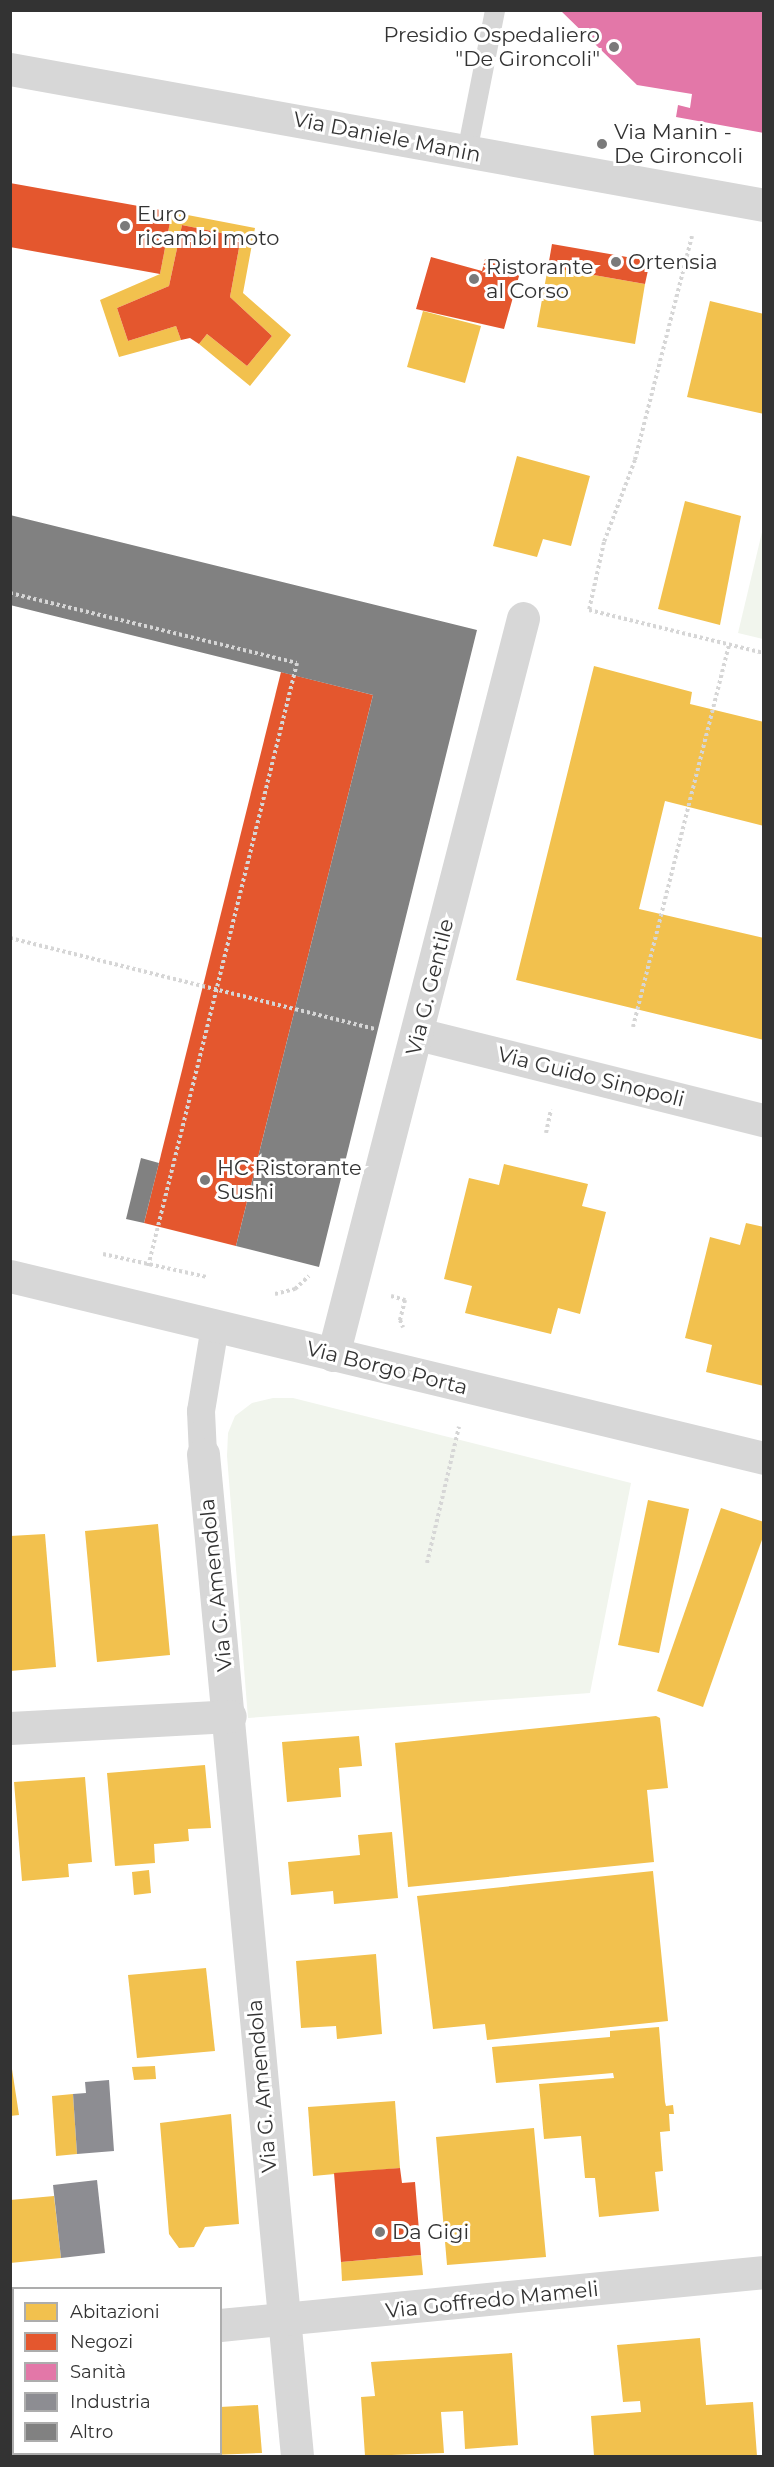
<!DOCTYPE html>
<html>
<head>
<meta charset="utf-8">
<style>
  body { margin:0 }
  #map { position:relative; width:774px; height:2467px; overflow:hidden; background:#fff; font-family:Montserrat,sans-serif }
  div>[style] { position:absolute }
  .green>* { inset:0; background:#f1f5ed }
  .homes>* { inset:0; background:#f2c14e }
  .shops>* { inset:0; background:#e4572e }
  .health>* { inset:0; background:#e377a8 }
  .industry>* { inset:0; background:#8d8d92 }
  .building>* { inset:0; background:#818181 }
  .path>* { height:4px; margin-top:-2px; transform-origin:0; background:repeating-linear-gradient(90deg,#d6d6d6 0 3px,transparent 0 6px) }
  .service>* { height:20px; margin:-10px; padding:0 10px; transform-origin:10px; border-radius:10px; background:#d7d7d7 }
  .pedestrian>* { height:28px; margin:-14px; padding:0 14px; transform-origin:14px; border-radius:14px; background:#d7d7d7 }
  .minor>* { height:33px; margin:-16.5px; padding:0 16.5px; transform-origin:16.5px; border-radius:16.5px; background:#d7d7d7 }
  .tertiary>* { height:33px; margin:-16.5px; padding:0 16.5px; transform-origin:16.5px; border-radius:16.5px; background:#d7d7d7 }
  .dots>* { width:16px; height:16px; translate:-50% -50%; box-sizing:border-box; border:3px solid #fff; border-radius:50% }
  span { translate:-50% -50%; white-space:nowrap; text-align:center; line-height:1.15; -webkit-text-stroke:6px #fff; paint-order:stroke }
  .poi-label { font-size:21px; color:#333 }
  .right { translate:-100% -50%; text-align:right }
  .left { translate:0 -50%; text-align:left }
  .street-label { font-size:21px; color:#333 }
  .frame { position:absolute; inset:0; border:12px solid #333; pointer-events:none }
  .legend { position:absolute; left:12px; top:2287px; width:210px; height:168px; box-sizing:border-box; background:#fff; border:2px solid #adadad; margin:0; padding:8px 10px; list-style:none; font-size:18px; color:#333 }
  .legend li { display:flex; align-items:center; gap:12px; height:30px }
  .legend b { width:30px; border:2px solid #adadad }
</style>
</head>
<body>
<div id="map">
  <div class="green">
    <i style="clip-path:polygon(763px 528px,763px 639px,738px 633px)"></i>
    <i style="clip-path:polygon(273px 1398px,293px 1398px,631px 1483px,590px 1693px,248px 1718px,227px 1456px,228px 1433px,235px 1416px,252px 1403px)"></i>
  </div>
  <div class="homes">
    <i style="clip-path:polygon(172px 212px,255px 228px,243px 293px,291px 335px,250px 386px,199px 344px,207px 334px,247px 366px,272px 336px,230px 297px,241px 237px,182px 225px,169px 286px,117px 308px,128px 341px,176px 326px,181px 340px,119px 357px,100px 300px,160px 274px)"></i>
    <i style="clip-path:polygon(548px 267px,645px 284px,635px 344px,537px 327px)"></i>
    <i style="clip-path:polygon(710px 301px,764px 314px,764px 414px,687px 397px)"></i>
    <i style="clip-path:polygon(423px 311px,481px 326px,465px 383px,407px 367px)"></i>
    <i style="clip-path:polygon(517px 456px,590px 476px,571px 546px,543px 539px,537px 557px,493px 546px)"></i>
    <i style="clip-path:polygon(685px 501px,741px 516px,720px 625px,658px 609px)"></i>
    <i style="clip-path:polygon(594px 666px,692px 692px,690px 704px,764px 722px,764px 826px,665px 801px,639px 909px,764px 938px,764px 1040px,516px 980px)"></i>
    <i style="clip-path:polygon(504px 1164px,588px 1184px,582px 1206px,606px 1212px,580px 1314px,558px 1308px,551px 1334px,465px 1313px,472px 1286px,444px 1279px,469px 1178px,499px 1185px)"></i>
    <i style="clip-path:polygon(746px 1223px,764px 1227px,764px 1386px,706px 1372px,712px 1345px,685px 1338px,710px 1237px,740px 1245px)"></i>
    <i style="clip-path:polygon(648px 1500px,689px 1509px,659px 1653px,618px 1645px)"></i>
    <i style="clip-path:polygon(721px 1508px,764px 1522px,764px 1534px,703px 1707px,657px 1691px)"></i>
    <i style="clip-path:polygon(158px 1524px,170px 1655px,97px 1662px,85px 1531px)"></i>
    <i style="clip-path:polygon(45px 1534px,56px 1667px,10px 1671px,10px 1536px)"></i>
    <i style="clip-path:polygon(656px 1716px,660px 1718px,668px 1788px,647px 1790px,654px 1862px,408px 1887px,395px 1743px)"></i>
    <i style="clip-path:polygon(359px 1736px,362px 1766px,339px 1768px,341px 1797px,287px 1802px,282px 1742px)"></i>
    <i style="clip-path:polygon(205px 1765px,211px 1828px,188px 1829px,189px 1841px,154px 1844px,155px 1863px,115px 1866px,107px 1773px)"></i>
    <i style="clip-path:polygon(85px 1777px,92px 1862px,68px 1864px,69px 1877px,22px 1881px,14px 1782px)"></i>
    <i style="clip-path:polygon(392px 1832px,398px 1898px,334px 1904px,333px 1891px,291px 1895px,288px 1862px,360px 1855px,358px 1835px)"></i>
    <i style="clip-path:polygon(149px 1870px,151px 1893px,134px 1895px,132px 1872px)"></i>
    <i style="clip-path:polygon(653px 1871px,668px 2021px,487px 2040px,485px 2024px,433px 2029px,417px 1896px)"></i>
    <i style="clip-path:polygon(376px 1954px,382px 2034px,337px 2039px,336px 2026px,301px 2028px,296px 1961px)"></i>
    <i style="clip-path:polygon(206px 1968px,215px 2051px,137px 2058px,128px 1975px)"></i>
    <i style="clip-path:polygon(659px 2027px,665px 2102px,666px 2106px,673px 2105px,674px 2114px,669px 2114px,670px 2131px,660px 2132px,663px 2171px,655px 2172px,659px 2211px,599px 2217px,595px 2178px,585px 2178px,581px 2136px,544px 2139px,539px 2084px,614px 2078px,613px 2073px,496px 2083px,492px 2047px,610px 2037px,610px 2031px)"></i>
    <i style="clip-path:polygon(10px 2056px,19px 2115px,10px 2116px)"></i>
    <i style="clip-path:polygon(155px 2066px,156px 2079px,134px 2080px,132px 2067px)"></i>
    <i style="clip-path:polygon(73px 2094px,77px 2154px,56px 2156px,52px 2096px)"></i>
    <i style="clip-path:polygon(395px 2101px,400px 2168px,313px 2176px,308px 2107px)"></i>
    <i style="clip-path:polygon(231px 2114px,239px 2224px,205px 2227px,194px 2247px,179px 2248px,169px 2234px,160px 2123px)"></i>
    <i style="clip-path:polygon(534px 2128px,546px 2257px,447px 2265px,436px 2137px)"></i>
    <i style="clip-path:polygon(54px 2196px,61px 2258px,10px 2263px,10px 2200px)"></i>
    <i style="clip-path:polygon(421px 2255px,423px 2275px,342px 2281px,341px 2262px)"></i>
    <i style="clip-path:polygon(700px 2338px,706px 2405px,753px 2402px,757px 2456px,594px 2456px,591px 2416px,641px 2412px,640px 2401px,623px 2402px,617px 2345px)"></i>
    <i style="clip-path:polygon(512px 2353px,518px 2445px,465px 2449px,463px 2411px,441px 2412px,444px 2453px,365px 2456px,361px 2397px,375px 2396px,371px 2362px)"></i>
    <i style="clip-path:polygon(258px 2405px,262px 2453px,188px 2456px,188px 2454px,220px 2454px,220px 2407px)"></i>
    <i style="clip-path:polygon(10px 2409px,14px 2409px,14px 2454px,72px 2456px,10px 2456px)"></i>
  </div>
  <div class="shops">
    <i style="clip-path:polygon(10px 183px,172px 212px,160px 274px,10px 247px)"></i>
    <i style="clip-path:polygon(182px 225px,241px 237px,230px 297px,272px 336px,247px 366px,207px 334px,199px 344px,190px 338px,181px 340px,176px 326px,128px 341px,117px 308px,169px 286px)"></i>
    <i style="clip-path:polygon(552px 244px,650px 261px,645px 284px,548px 267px)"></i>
    <i style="clip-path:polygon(431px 257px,482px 271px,485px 259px,521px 269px,504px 329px,416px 309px)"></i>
    <i style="clip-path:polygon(281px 672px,373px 695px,236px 1246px,144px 1223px)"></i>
    <i style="clip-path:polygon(400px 2168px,402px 2183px,415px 2182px,421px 2255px,341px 2262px,334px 2173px)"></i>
  </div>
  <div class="health">
    <i style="clip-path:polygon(560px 10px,764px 10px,764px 133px,676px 117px,678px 105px,690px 108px,692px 94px,637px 85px)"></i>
  </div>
  <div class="industry">
    <i style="clip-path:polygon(109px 2080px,114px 2151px,77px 2154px,73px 2094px,86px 2093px,85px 2082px)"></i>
    <i style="clip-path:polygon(97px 2180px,105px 2253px,61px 2258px,53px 2185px)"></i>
  </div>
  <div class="building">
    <i style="clip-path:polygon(10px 515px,477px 630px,319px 1267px,236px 1246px,373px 695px,10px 605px)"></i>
    <i style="clip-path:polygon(141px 1158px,159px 1163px,144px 1223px,126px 1219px)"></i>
  </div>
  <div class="path">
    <i style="left:692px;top:236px;width:231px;rotate:104.3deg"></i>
    <i style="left:635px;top:460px;width:88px;rotate:110.7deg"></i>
    <i style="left:604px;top:542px;width:70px;rotate:102.4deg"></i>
    <i style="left:589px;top:610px;width:180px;rotate:13.8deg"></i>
    <i style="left:10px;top:593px;width:295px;rotate:13.7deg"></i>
    <i style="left:297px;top:663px;width:622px;rotate:103.86deg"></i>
    <i style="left:10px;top:938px;width:376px;rotate:14deg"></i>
    <i style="left:633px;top:1027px;width:395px;rotate:-75.9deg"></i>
    <i style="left:546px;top:1133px;width:24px;rotate:-78deg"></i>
    <i style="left:103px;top:1254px;width:107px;rotate:12.5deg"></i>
    <i style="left:275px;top:1294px;width:21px;rotate:-14deg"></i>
    <i style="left:295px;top:1289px;width:19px;rotate:-43deg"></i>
    <i style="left:391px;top:1296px;width:15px;rotate:16deg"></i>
    <i style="left:405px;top:1300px;width:21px;rotate:104deg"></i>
    <i style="left:400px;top:1320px;width:8px;rotate:67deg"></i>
    <i style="left:427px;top:1563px;width:140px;rotate:-76.8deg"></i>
  </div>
  <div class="service">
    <i style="left:467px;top:152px;width:145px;rotate:-78.8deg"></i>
  </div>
  <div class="pedestrian">
    <i style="left:203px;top:1454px;width:43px;rotate:-92.7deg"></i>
    <i style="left:201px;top:1411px;width:86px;rotate:-80.6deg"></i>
  </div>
  <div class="minor">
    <i style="left:418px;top:1034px;width:357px;rotate:14deg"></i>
    <i style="left:10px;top:1276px;width:776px;rotate:13.57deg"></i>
    <i style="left:333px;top:1355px;width:761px;rotate:-75.54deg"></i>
    <i style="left:203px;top:1454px;width:1006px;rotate:84.64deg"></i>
    <i style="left:10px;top:1728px;width:220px;rotate:-3.1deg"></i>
    <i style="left:220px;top:2325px;width:547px;rotate:-5.56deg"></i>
    <i style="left:10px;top:2342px;width:4px;rotate:-14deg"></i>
  </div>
  <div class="tertiary">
    <i style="left:10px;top:69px;width:766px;rotate:10.22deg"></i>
  </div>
  <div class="dots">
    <i style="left:614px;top:47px;background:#7a7a7a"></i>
    <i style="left:602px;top:144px;background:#7a7a7a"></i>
    <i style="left:125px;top:226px;background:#7a7a7a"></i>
    <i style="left:616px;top:262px;background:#7a7a7a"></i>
    <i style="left:474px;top:279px;background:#7a7a7a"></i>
    <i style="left:205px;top:1180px;background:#7a7a7a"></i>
    <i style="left:380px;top:2232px;background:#7a7a7a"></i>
  </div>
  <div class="poi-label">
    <span class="right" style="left:600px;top:47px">Presidio Ospedaliero<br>"De Gironcoli"</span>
    <span class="left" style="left:614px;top:144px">Via Manin -<br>De Gironcoli</span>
    <span class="left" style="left:137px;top:226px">Euro<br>ricambi moto</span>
    <span class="left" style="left:628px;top:262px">Ortensia</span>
    <span class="left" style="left:486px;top:279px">Ristorante<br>al Corso</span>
    <span class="left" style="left:217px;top:1180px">HC Ristorante<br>Sushi</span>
    <span class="left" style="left:392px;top:2232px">Da Gigi</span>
  </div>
  <div class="street-label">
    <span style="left:387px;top:137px;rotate:11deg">Via Daniele Manin</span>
    <span style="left:430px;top:987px;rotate:-76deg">Via G. Gentile</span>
    <span style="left:591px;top:1077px;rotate:14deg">Via Guido Sinopoli</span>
    <span style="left:387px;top:1368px;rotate:14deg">Via Borgo Porta</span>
    <span style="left:216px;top:1585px;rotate:-96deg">Via G. Amendola</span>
    <span style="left:262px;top:2086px;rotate:-95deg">Via G. Amendola</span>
    <span style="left:492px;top:2300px;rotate:-6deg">Via Goffredo Mameli</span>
  </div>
  <div class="frame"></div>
  <ul class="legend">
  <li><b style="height:16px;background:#f2c14e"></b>Abitazioni</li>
  <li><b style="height:16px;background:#e4572e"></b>Negozi</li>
  <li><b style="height:16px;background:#e377a8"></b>Sanità</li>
  <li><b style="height:16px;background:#8d8d92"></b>Industria</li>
  <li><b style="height:16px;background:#818181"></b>Altro</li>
  </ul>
</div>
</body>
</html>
